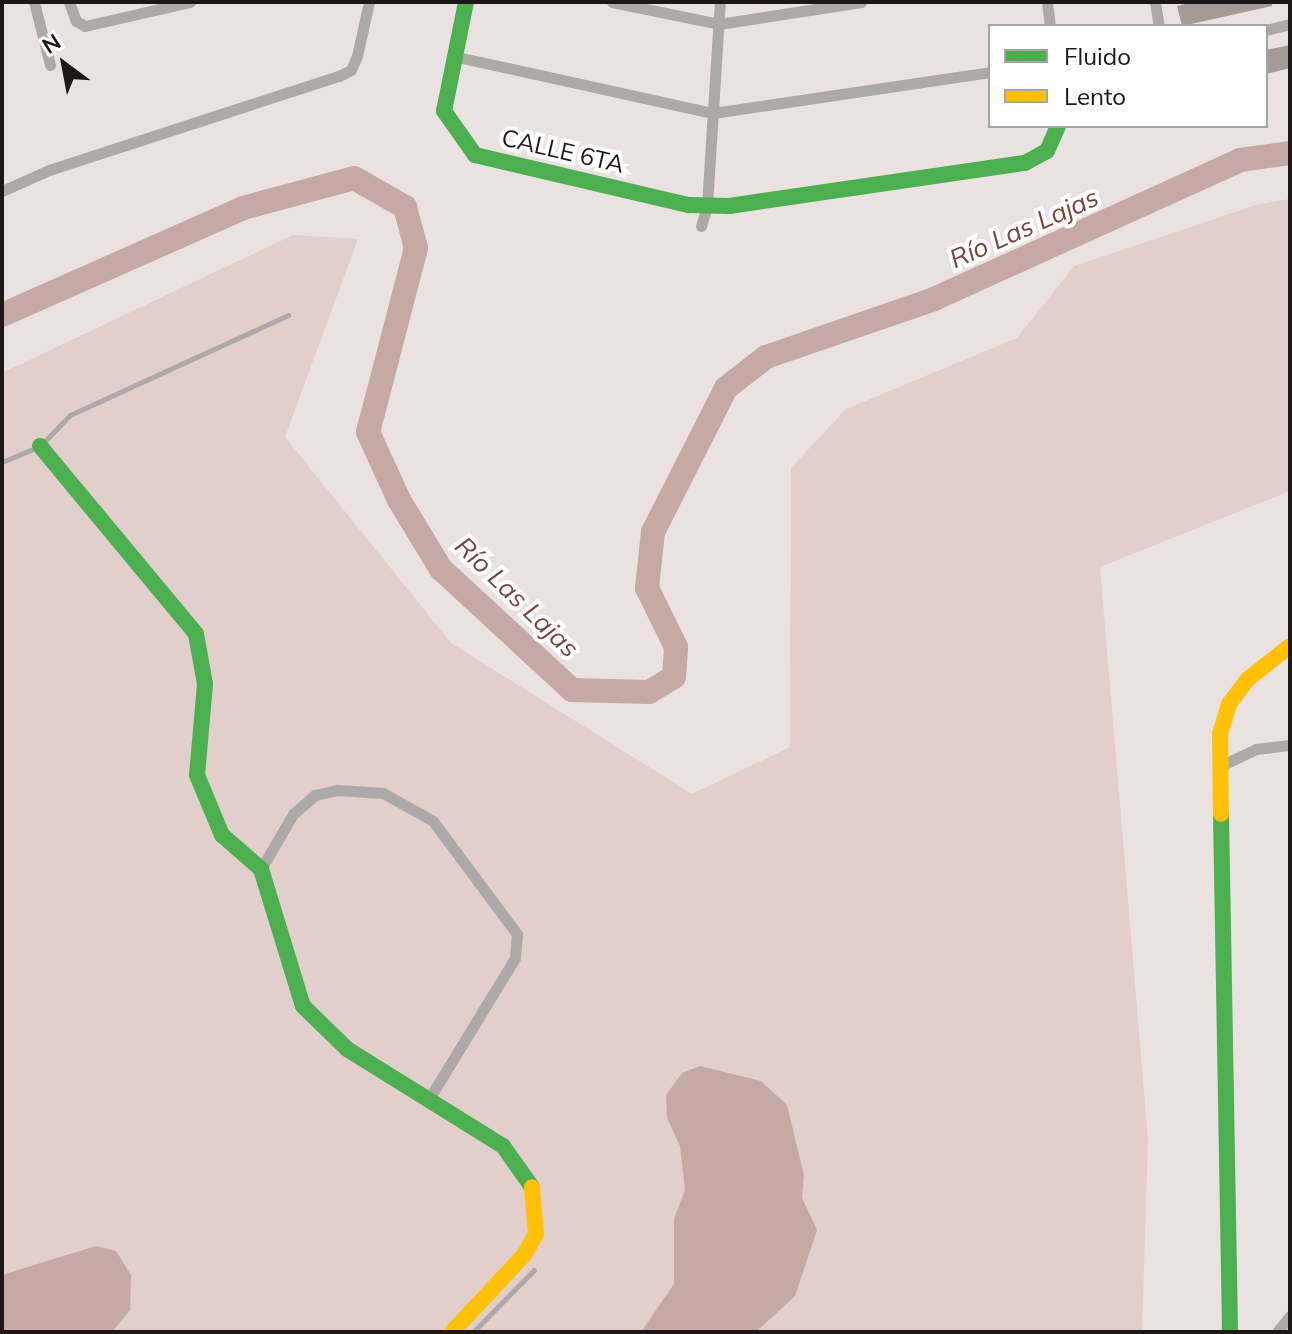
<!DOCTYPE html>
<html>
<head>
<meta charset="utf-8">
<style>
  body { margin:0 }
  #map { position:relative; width:1292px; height:1334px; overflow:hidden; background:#eae2e0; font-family:Mulish,sans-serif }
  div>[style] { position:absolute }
  .green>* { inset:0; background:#e2ceca }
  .water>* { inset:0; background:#c4a9a4 }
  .river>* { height:24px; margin:-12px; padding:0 12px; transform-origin:12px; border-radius:12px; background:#c4a9a4 }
  .building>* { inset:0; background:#a49a98 }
  .lane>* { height:5px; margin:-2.5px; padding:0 2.5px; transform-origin:2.5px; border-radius:2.5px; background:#ada9a8 }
  .street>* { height:11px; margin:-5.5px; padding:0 5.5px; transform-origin:5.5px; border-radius:5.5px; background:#ada9a8 }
  .fast>* { height:16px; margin:-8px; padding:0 8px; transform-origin:8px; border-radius:8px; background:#4caf50 }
  .slow>* { height:16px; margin:-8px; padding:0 8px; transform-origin:8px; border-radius:8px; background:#ffc107 }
  span { translate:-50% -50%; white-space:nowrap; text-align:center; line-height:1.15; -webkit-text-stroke:8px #fff; paint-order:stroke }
  .street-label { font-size:24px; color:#1d1717 }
  .water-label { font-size:26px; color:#79443c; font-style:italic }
  .frame { position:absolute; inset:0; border:4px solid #1d1717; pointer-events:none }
  .legend { position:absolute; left:988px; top:24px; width:280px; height:104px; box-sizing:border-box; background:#fff; border:2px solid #a5a2a2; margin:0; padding:10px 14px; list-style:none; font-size:24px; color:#1d1717 }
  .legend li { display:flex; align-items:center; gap:16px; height:40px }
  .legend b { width:40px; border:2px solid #a5a2a2 }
  .north { position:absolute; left:24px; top:24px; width:80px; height:80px; -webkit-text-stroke:6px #fff; paint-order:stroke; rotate:328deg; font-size:22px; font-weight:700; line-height:32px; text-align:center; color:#1d1717 }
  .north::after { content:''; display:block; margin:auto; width:28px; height:36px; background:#1d1717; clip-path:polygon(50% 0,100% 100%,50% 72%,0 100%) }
</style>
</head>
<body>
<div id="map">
  <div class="green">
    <i style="clip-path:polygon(1290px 199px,1290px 491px,1100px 567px,1148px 1139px,1142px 1332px,2px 1332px,2px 373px,293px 235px,358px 239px,285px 437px,451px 643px,692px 794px,790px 747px,791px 468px,846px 409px,1017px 338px,1074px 266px,1259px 204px)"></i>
  </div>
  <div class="water">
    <i style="clip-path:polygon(700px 1066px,761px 1081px,787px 1105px,804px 1175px,802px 1198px,817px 1230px,795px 1296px,756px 1332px,641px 1332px,674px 1284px,674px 1219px,685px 1190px,680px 1146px,667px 1118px,666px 1095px,682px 1073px)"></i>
    <i style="clip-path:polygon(96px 1246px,116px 1251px,131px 1275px,130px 1310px,112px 1332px,2px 1332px,2px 1275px)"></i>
  </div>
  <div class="river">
    <i style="left:2px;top:315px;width:264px;rotate:-23.9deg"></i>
    <i style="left:243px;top:208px;width:115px;rotate:-15.1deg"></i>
    <i style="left:354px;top:178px;width:59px;rotate:29.6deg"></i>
    <i style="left:405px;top:207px;width:42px;rotate:75deg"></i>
    <i style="left:416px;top:248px;width:190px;rotate:104.6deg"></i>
    <i style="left:368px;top:432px;width:75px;rotate:65.5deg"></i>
    <i style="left:399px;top:500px;width:81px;rotate:58.7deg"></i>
    <i style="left:441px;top:569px;width:178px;rotate:42.7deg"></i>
    <i style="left:572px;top:690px;width:77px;rotate:1.5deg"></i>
    <i style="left:649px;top:692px;width:29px;rotate:-31deg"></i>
    <i style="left:674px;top:677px;width:30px;rotate:-86deg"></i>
    <i style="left:676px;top:647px;width:66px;rotate:-116.2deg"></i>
    <i style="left:647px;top:588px;width:56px;rotate:-83.9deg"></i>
    <i style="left:653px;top:532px;width:161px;rotate:-63.1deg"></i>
    <i style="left:726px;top:388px;width:51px;rotate:-37.8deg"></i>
    <i style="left:766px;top:357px;width:178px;rotate:-19deg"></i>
    <i style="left:934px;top:299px;width:336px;rotate:-24.4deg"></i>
    <i style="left:1240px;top:160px;width:50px;rotate:-8deg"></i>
  </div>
  <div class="building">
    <i style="clip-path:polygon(1193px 2px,1272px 2px,1272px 6px,1182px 26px,1177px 6px)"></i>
    <i style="clip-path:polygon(1290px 45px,1290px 68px,1266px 74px,1266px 50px)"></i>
  </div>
  <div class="lane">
    <i style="left:2px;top:462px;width:41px;rotate:-22.8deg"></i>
    <i style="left:40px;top:446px;width:43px;rotate:-45.9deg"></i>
    <i style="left:70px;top:415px;width:240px;rotate:-24.6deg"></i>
    <i style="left:473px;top:1332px;width:87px;rotate:-45.5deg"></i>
  </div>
  <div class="street">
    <i style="left:34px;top:2px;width:65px;rotate:75.7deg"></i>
    <i style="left:69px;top:2px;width:20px;rotate:70deg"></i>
    <i style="left:76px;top:21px;width:10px;rotate:29deg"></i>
    <i style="left:85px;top:26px;width:108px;rotate:-12.9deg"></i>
    <i style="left:612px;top:2px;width:109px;rotate:11.6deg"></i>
    <i style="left:719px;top:24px;width:144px;rotate:-8.8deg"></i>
    <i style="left:1047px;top:2px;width:24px;rotate:83deg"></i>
    <i style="left:1155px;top:2px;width:24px;rotate:81deg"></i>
    <i style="left:1266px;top:30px;width:25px;rotate:-14deg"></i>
    <i style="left:453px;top:56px;width:266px;rotate:12.4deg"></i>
    <i style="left:713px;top:113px;width:280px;rotate:-8.4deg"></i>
    <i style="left:2px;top:191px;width:51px;rotate:-24.1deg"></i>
    <i style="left:49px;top:170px;width:305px;rotate:-18deg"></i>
    <i style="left:339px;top:76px;width:13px;rotate:-27deg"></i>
    <i style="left:351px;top:70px;width:15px;rotate:-67deg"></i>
    <i style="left:357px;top:56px;width:55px;rotate:-77.5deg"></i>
    <i style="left:701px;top:226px;width:21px;rotate:-73deg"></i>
    <i style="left:707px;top:206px;width:204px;rotate:-86.4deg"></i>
    <i style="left:1218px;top:767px;width:42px;rotate:-25.3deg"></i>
    <i style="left:1256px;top:749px;width:34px;rotate:-7deg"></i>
    <i style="left:261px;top:869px;width:64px;rotate:-59.8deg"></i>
    <i style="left:293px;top:814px;width:29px;rotate:-41deg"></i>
    <i style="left:315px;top:795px;width:23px;rotate:-13deg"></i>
    <i style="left:337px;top:790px;width:46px;rotate:3.7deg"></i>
    <i style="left:383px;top:793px;width:57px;rotate:29.2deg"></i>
    <i style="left:433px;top:821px;width:141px;rotate:53.4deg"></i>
    <i style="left:517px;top:934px;width:24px;rotate:95deg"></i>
    <i style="left:515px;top:958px;width:165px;rotate:121.4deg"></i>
    <i style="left:1277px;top:1332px;width:21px;rotate:-51deg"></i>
  </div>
  <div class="fast">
    <i style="left:466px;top:2px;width:111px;rotate:101.4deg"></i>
    <i style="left:444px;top:111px;width:54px;rotate:54.8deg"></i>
    <i style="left:475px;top:155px;width:220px;rotate:13.2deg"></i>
    <i style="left:689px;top:205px;width:40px;rotate:1.4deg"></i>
    <i style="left:729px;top:206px;width:299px;rotate:-8.3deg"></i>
    <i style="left:1025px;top:163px;width:25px;rotate:-29deg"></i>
    <i style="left:1047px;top:151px;width:27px;rotate:-66deg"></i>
    <i style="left:40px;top:446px;width:244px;rotate:50.3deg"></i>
    <i style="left:196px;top:634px;width:51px;rotate:79.8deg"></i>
    <i style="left:205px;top:684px;width:91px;rotate:95deg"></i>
    <i style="left:197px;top:775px;width:65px;rotate:67.4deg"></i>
    <i style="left:222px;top:835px;width:52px;rotate:41.1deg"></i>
    <i style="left:261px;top:869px;width:143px;rotate:73deg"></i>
    <i style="left:303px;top:1006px;width:62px;rotate:44.3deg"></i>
    <i style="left:347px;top:1049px;width:184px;rotate:31.9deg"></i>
    <i style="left:503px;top:1146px;width:50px;rotate:54.7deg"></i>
    <i style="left:1221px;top:814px;width:518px;rotate:89deg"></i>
  </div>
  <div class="slow">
    <i style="left:1221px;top:814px;width:80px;rotate:-90.7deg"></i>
    <i style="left:1220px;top:734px;width:31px;rotate:-73deg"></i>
    <i style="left:1229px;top:704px;width:31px;rotate:-53deg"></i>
    <i style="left:1248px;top:679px;width:53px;rotate:-38.2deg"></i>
    <i style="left:452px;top:1332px;width:105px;rotate:-46.9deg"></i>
    <i style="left:524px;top:1255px;width:24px;rotate:-60deg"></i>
    <i style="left:536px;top:1234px;width:47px;rotate:-94.9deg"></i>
  </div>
  <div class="street-label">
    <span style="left:563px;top:151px;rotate:13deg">CALLE 6TA</span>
  </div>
  <div class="water-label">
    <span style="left:1024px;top:228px;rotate:-24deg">Río Las Lajas</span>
    <span style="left:517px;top:597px;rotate:44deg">Río Las Lajas</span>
  </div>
  <div class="frame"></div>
  <ul class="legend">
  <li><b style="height:10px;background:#4caf50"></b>Fluido</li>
  <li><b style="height:10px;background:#ffc107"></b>Lento</li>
  </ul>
  <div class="north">N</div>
</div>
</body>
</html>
